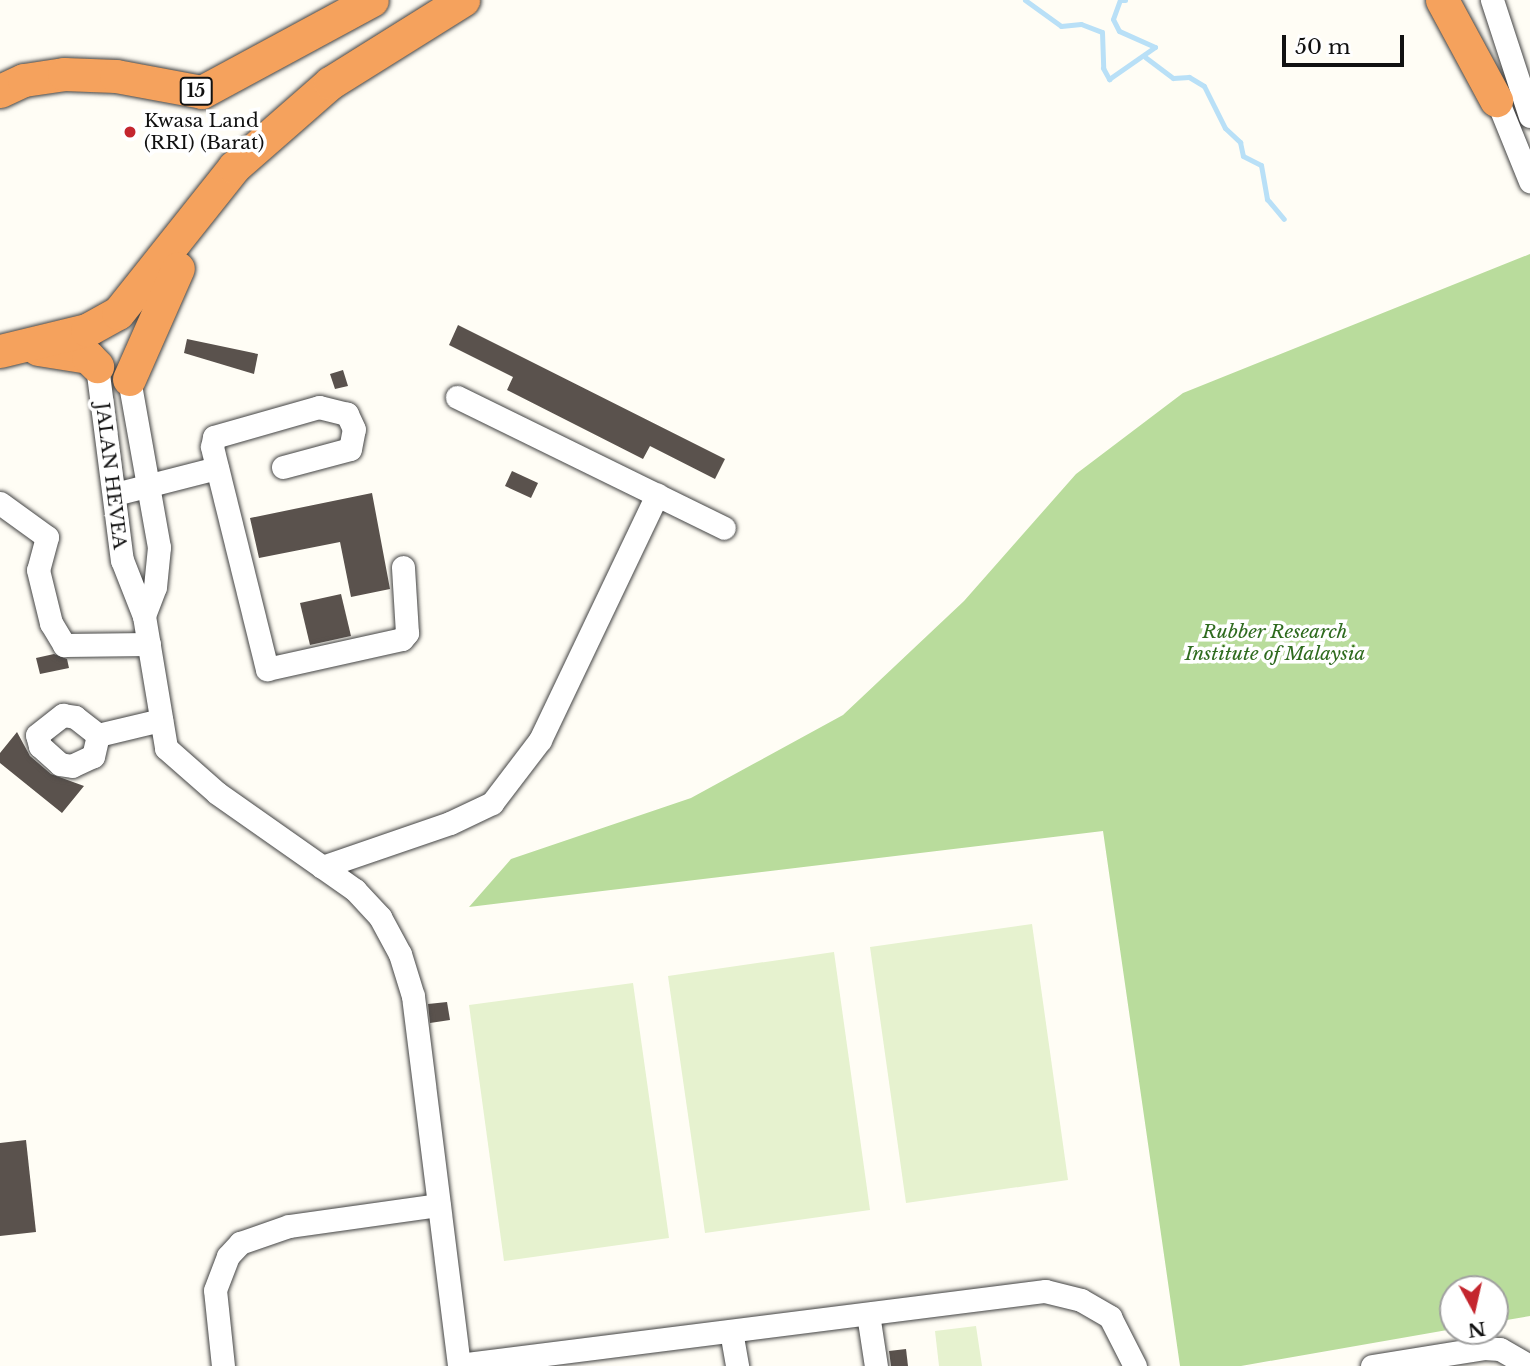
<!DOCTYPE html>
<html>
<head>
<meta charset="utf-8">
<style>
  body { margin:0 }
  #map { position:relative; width:1530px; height:1366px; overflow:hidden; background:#fffdf5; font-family:"Libre Baskerville",serif }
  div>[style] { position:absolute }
  .forest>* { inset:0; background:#b9dc9c }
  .pitch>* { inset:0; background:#e6f2cf }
  .stream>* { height:5px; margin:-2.5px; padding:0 2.5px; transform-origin:2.5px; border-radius:2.5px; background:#b9e0f7 }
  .building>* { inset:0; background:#5a524d }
  .roads { filter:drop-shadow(0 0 2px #444) drop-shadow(0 0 2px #444) }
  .minor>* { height:23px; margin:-11.5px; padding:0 11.5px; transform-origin:11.5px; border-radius:11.5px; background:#fff }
  .highway>* { height:33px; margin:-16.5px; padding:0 16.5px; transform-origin:16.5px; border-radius:16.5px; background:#f5a25d }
  .dots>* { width:19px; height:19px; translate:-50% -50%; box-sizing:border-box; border:4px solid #fff; border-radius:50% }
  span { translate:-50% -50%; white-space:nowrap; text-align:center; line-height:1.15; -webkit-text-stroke:7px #fff; paint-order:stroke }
  .shield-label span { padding:2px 5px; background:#fff; border:2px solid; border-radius:5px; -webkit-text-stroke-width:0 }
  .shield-label { font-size:18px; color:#111; font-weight:700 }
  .poi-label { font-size:19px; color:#111 }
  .left { translate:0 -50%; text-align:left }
  .street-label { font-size:19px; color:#111 }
  .park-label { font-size:19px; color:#2f6b1f; font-style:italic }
  .north { position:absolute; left:1439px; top:1275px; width:70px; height:70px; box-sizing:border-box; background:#fff; border:2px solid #a0a0a0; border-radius:50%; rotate:172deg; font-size:19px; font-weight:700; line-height:28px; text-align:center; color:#111 }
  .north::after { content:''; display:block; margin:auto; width:24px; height:32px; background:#c4262e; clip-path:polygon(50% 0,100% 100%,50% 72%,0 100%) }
  .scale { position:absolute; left:1282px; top:35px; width:122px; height:32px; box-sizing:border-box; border:4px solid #111; border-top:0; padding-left:9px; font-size:21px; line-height:24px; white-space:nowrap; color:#111; -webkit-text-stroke:5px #fff; paint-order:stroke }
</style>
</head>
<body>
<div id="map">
  <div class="forest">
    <i style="clip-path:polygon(1530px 254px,1530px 1316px,1495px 1322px,1495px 1289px,1453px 1289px,1453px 1329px,1241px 1366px,1180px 1366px,1103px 831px,469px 907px,511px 859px,691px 798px,843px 715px,964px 601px,1076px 474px,1183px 393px)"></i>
  </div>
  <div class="pitch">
    <i style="clip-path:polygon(1032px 924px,1068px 1180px,906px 1203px,870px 947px)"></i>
    <i style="clip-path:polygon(834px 952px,870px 1210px,705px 1233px,668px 976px)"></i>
    <i style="clip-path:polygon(633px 983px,669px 1238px,504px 1261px,469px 1005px)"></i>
    <i style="clip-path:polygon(976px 1326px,982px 1366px,939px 1366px,935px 1331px)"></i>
  </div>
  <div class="stream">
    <i style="left:1025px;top:0;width:44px;rotate:35.8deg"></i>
    <i style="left:1061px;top:26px;width:20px;rotate:-6deg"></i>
    <i style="left:1081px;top:24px;width:22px;rotate:21deg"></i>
    <i style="left:1102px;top:32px;width:36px;rotate:88deg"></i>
    <i style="left:1103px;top:68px;width:13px;rotate:61deg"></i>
    <i style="left:1109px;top:79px;width:56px;rotate:-34.8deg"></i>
    <i style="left:1155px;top:47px;width:39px;rotate:-156deg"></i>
    <i style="left:1119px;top:31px;width:13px;rotate:-117deg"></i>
    <i style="left:1113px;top:19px;width:20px;rotate:-70deg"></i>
    <i style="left:1120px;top:0;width:5px"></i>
    <i style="left:1145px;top:57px;width:35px;rotate:37deg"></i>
    <i style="left:1173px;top:78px;width:16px;rotate:-4deg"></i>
    <i style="left:1189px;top:77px;width:17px;rotate:31deg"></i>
    <i style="left:1204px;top:86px;width:47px;rotate:63.4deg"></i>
    <i style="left:1225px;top:128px;width:21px;rotate:43deg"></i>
    <i style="left:1240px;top:142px;width:14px;rotate:78deg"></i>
    <i style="left:1243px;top:156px;width:20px;rotate:27deg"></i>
    <i style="left:1261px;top:165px;width:35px;rotate:80deg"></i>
    <i style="left:1267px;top:199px;width:26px;rotate:50deg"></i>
  </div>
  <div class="building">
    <i style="clip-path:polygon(458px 325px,725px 459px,715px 479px,650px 446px,643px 459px,507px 390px,513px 377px,449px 345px)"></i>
    <i style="clip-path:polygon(187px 339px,258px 354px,254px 374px,184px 353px)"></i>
    <i style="clip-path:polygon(343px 370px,348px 386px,335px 389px,330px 374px)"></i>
    <i style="clip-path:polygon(512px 471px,538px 483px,531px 498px,505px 486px)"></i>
    <i style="clip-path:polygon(372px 493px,390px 589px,351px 597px,340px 542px,259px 558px,250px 518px)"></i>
    <i style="clip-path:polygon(341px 594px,351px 636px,310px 645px,300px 603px)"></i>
    <i style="clip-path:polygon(54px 654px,67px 659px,69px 668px,40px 674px,36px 658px)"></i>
    <i style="clip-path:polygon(17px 732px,30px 756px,51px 774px,84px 786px,62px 813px,0 763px,0 753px)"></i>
    <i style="clip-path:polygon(447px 1002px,450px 1020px,430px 1023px,428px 1004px)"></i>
    <i style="clip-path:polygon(26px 1140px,36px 1232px,0 1236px,0 1143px)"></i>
    <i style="clip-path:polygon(906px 1349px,908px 1366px,891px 1366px,889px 1351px)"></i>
  </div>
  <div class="roads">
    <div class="minor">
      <i style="left:1492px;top:0;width:122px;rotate:71.9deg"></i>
      <i style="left:1491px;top:85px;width:104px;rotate:67.9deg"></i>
      <i style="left:97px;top:366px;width:196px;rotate:82.7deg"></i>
      <i style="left:122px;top:560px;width:60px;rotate:68.6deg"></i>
      <i style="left:144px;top:616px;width:134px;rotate:80.5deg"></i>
      <i style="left:166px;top:748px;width:68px;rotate:41.4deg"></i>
      <i style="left:217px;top:793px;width:169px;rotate:35.1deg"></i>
      <i style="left:355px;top:890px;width:37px;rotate:47deg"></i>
      <i style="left:380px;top:917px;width:42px;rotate:61.6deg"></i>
      <i style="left:400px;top:954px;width:44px;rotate:72.8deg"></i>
      <i style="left:413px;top:996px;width:373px;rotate:82.9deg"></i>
      <i style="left:129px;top:379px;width:171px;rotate:79.9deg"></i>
      <i style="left:159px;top:547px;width:40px;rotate:95.7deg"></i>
      <i style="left:155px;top:587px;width:31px;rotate:111deg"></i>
      <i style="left:457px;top:397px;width:297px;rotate:26.1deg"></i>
      <i style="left:283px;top:467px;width:69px;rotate:-15deg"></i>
      <i style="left:350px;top:449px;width:20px;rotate:-79deg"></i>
      <i style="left:354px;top:429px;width:17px;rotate:-115deg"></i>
      <i style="left:347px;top:414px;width:29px;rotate:-166deg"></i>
      <i style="left:319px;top:407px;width:109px;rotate:164.1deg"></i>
      <i style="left:214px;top:437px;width:10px;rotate:101deg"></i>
      <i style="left:212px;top:447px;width:229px;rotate:76.1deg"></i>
      <i style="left:267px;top:669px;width:138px;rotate:-12.5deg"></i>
      <i style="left:402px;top:639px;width:8px;rotate:-50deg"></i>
      <i style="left:407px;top:633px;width:66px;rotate:-93.5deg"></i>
      <i style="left:115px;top:494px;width:105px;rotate:-14.3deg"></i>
      <i style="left:0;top:503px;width:58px;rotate:35.9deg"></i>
      <i style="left:47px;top:537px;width:34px;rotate:105deg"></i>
      <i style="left:38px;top:570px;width:55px;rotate:76.2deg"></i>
      <i style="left:51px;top:623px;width:26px;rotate:59deg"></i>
      <i style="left:64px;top:645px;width:85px;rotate:-0.7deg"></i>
      <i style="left:63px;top:715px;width:12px;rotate:9deg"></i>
      <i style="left:75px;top:717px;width:29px;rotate:38deg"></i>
      <i style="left:98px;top:735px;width:22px;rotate:103deg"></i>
      <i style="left:93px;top:756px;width:23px;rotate:155deg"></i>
      <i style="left:72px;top:766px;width:12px;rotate:-171deg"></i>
      <i style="left:60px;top:764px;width:27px;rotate:-138deg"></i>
      <i style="left:40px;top:746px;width:11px;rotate:-105deg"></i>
      <i style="left:37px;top:735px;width:33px;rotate:-38deg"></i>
      <i style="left:98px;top:735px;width:65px;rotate:-13.4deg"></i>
      <i style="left:322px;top:867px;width:135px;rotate:-19deg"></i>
      <i style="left:450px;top:823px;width:47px;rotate:-25.5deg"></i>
      <i style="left:492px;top:803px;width:79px;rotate:-52.7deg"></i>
      <i style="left:540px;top:740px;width:272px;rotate:-64.5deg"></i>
      <i style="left:868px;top:1314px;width:53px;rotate:81.3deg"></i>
      <i style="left:731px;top:1331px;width:36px;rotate:80deg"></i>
      <i style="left:459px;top:1365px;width:591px;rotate:-7.2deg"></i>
      <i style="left:1045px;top:1291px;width:37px;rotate:14deg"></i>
      <i style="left:1081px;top:1300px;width:34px;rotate:30deg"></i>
      <i style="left:1110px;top:1317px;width:55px;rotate:63deg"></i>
      <i style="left:223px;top:1366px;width:76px;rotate:-96deg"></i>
      <i style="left:215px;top:1290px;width:36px;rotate:-69deg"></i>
      <i style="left:228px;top:1256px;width:18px;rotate:-47deg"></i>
      <i style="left:240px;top:1243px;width:52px;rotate:-19.1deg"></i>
      <i style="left:289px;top:1226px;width:151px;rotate:-8deg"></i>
      <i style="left:1372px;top:1366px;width:113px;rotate:-9.1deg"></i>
      <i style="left:1484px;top:1348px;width:16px;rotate:4deg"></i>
      <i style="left:1500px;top:1349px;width:34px;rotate:30deg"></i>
    </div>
    <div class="highway">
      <i style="left:1442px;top:0;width:114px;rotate:61.6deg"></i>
      <i style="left:0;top:91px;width:26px;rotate:-25deg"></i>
      <i style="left:24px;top:80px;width:40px;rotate:-8.5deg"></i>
      <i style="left:64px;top:74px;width:52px;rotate:2.2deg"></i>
      <i style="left:116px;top:76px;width:87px;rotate:10.5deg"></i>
      <i style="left:202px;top:92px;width:193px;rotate:-28.4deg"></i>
      <i style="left:38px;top:349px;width:51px;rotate:9.1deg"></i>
      <i style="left:88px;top:357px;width:13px;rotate:45deg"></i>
      <i style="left:0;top:351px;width:89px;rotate:-13.6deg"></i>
      <i style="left:87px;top:330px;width:35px;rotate:-29deg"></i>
      <i style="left:118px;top:313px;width:186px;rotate:-51.5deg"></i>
      <i style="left:234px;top:167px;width:128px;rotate:-41.2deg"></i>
      <i style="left:330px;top:83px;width:157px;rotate:-32deg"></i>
      <i style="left:129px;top:379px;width:121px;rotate:-66.2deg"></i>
    </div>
  </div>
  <div class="dots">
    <i style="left:130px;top:132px;background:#c4262e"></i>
  </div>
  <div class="shield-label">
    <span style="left:196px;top:91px">15</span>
  </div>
  <div class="poi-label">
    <span class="left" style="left:144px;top:132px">Kwasa Land<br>(RRI) (Barat)</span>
  </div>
  <div class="street-label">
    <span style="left:111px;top:476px;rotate:83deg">JALAN HEVEA</span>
  </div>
  <div class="park-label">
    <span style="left:1275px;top:643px">Rubber Research<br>Institute of Malaysia</span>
  </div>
  <div class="north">N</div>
  <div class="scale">50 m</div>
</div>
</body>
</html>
